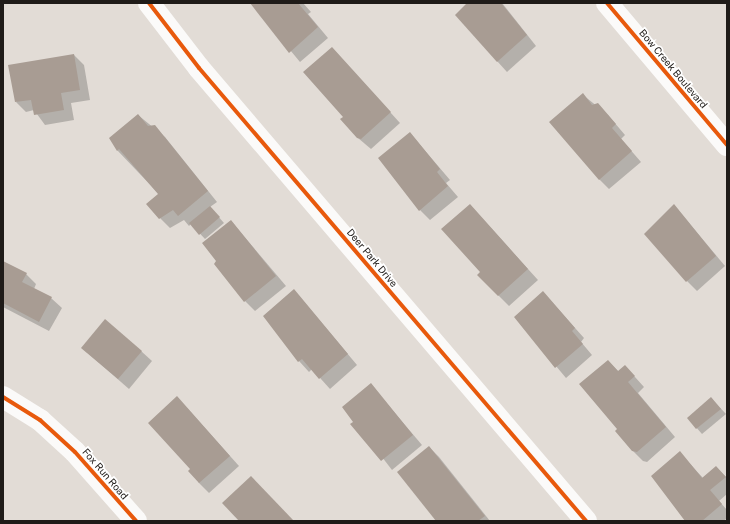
<!DOCTYPE html>
<html>
<head>
<meta charset="utf-8">
<style>
  body { margin:0 }
  #map { position:relative; width:730px; height:524px; overflow:hidden; background:#e2dcd6; font-family:"Public Sans",sans-serif }
  div>[style] { position:absolute }
  .shadow>* { inset:0; background:#0003 }
  .building>* { inset:0; background:#a89c93 }
  .minor>* { height:22px; margin:-11px; padding:0 11px; transform-origin:11px; border-radius:11px; background:#fbfaf9 }
  .tertiary>* { height:22px; margin:-11px; padding:0 11px; transform-origin:11px; border-radius:11px; background:#fbfaf9 }
  .cycleway>* { height:4px; margin:-2px; padding:0 2px; transform-origin:2px; border-radius:2px; background:#e8590c }
  span { translate:-50% -50%; white-space:nowrap; text-align:center; line-height:1.15; -webkit-text-stroke:3.5px #fff; paint-order:stroke }
  .street-label { font-size:10px; color:#1f1b18 }
  .frame { position:absolute; inset:0; border:4px solid #1f1b18; pointer-events:none }
</style>
</head>
<body>
<div id="map">
  <div class="shadow">
    <i style="clip-path:polygon(251px 3px,303px 3px,311px 12px,308px 14px,328px 38px,300px 62px)"></i>
    <i style="clip-path:polygon(469px 3px,502px 3px,536px 46px,507px 72px,497px 61px)"></i>
    <i style="clip-path:polygon(332px 48px,400px 123px,371px 149px,358px 138px)"></i>
    <i style="clip-path:polygon(74px 55px,84px 65px,90px 100px,71px 103px,74px 120px,45px 125px,34px 110px,26px 112px,16px 102px)"></i>
    <i style="clip-path:polygon(583px 95px,608px 115px,625px 135px,621px 139px,641px 162px,609px 189px,599px 179px)"></i>
    <i style="clip-path:polygon(138px 115px,165px 137px,217px 202px,210px 207px,224px 223px,205px 239px,191px 224px,189px 226px,184px 220px,170px 228px,160px 218px,159px 194px,117px 150px)"></i>
    <i style="clip-path:polygon(410px 133px,450px 180px,446px 183px,458px 197px,430px 220px,420px 210px)"></i>
    <i style="clip-path:polygon(470px 205px,538px 280px,509px 306px,478px 275px,481px 272px)"></i>
    <i style="clip-path:polygon(674px 205px,725px 266px,697px 291px,687px 281px)"></i>
    <i style="clip-path:polygon(231px 221px,286px 286px,255px 311px,245px 301px)"></i>
    <i style="clip-path:polygon(3px 262px,26px 274px,36px 284px,34px 289px,51px 298px,62px 308px,49px 331px,3px 307px)"></i>
    <i style="clip-path:polygon(294px 290px,357px 365px,330px 389px,312px 369px,309px 372px,299px 361px,264px 316px)"></i>
    <i style="clip-path:polygon(543px 292px,584px 338px,581px 342px,592px 355px,566px 378px,515px 317px)"></i>
    <i style="clip-path:polygon(82px 348px,141px 351px,152px 361px,129px 389px)"></i>
    <i style="clip-path:polygon(608px 361px,619px 372px,625px 367px,635px 377px,644px 387px,638px 393px,675px 437px,647px 462px,643px 461px,633px 451px,619px 429px)"></i>
    <i style="clip-path:polygon(371px 385px,422px 445px,392px 470px,355px 422px)"></i>
    <i style="clip-path:polygon(711px 398px,726px 414px,702px 434px,688px 418px)"></i>
    <i style="clip-path:polygon(187px 408px,239px 466px,209px 493px,199px 483px,191px 469px)"></i>
    <i style="clip-path:polygon(429px 447px,439px 457px,490px 521px,438px 521px)"></i>
    <i style="clip-path:polygon(680px 453px,703px 478px,716px 467px,727px 478px,727px 494px,719px 501px,727px 510px,727px 518px,724px 521px,686px 521px)"></i>
  </div>
  <div class="building">
    <i style="clip-path:polygon(250px 3px,298px 3px,318px 27px,289px 53px)"></i>
    <i style="clip-path:polygon(467px 3px,501px 3px,527px 35px,497px 62px,455px 15px)"></i>
    <i style="clip-path:polygon(332px 47px,391px 112px,361px 139px,357px 138px,340px 119px,343px 117px,303px 72px)"></i>
    <i style="clip-path:polygon(74px 54px,80px 90px,61px 93px,64px 110px,34px 115px,31px 100px,15px 102px,8px 65px)"></i>
    <i style="clip-path:polygon(583px 93px,592px 105px,598px 103px,616px 124px,612px 128px,632px 151px,599px 180px,549px 122px)"></i>
    <i style="clip-path:polygon(138px 114px,148px 126px,155px 125px,208px 191px,178px 216px,173px 210px,159px 219px,146px 204px,158px 194px,119px 149px,117px 151px,109px 138px)"></i>
    <i style="clip-path:polygon(410px 132px,440px 169px,437px 172px,448px 186px,419px 211px,378px 158px)"></i>
    <i style="clip-path:polygon(470px 204px,528px 269px,498px 296px,477px 275px,480px 272px,441px 229px)"></i>
    <i style="clip-path:polygon(674px 204px,716px 256px,686px 282px,644px 234px)"></i>
    <i style="clip-path:polygon(210px 206px,220px 217px,199px 235px,189px 223px)"></i>
    <i style="clip-path:polygon(231px 220px,276px 276px,244px 302px,214px 264px,216px 261px,202px 243px)"></i>
    <i style="clip-path:polygon(3px 261px,27px 273px,22px 282px,52px 297px,39px 322px,3px 303px)"></i>
    <i style="clip-path:polygon(294px 289px,348px 354px,319px 379px,302px 359px,298px 362px,263px 316px)"></i>
    <i style="clip-path:polygon(543px 291px,575px 328px,572px 331px,583px 344px,555px 368px,514px 317px)"></i>
    <i style="clip-path:polygon(105px 319px,142px 351px,118px 379px,81px 348px)"></i>
    <i style="clip-path:polygon(608px 360px,618px 371px,625px 365px,635px 376px,628px 382px,666px 427px,637px 452px,632px 451px,615px 431px,617px 429px,579px 384px)"></i>
    <i style="clip-path:polygon(371px 383px,413px 435px,381px 461px,350px 424px,353px 422px,342px 407px)"></i>
    <i style="clip-path:polygon(177px 396px,230px 456px,199px 483px,188px 471px,190px 469px,148px 423px)"></i>
    <i style="clip-path:polygon(711px 397px,721px 409px,696px 429px,687px 418px)"></i>
    <i style="clip-path:polygon(429px 446px,485px 516px,478px 521px,436px 521px,397px 472px)"></i>
    <i style="clip-path:polygon(680px 451px,702px 478px,716px 466px,726px 477px,710px 490px,722px 504px,702px 521px,685px 521px,651px 476px)"></i>
    <i style="clip-path:polygon(251px 476px,294px 521px,239px 521px,222px 503px)"></i>
  </div>
  <div class="minor">
    <i style="left:149px;top:3px;width:82px;rotate:52.4deg"></i>
    <i style="left:199px;top:68px;width:596px;rotate:49.49deg"></i>
    <i style="left:3px;top:397px;width:44px;rotate:31.9deg"></i>
    <i style="left:40px;top:420px;width:47px;rotate:42.4deg"></i>
    <i style="left:75px;top:452px;width:92px;rotate:48.5deg"></i>
  </div>
  <div class="tertiary">
    <i style="left:607px;top:3px;width:186px;rotate:49.8deg"></i>
  </div>
  <div class="cycleway">
    <i style="left:149px;top:3px;width:82px;rotate:52.4deg"></i>
    <i style="left:199px;top:68px;width:596px;rotate:49.49deg"></i>
    <i style="left:607px;top:3px;width:186px;rotate:49.8deg"></i>
    <i style="left:3px;top:397px;width:44px;rotate:31.9deg"></i>
    <i style="left:40px;top:420px;width:47px;rotate:42.4deg"></i>
    <i style="left:75px;top:452px;width:92px;rotate:48.5deg"></i>
  </div>
  <div class="street-label">
    <span style="left:673px;top:69px;rotate:50deg">Bow Creek Boulevard</span>
    <span style="left:372px;top:258px;rotate:50deg">Deer Park Drive</span>
    <span style="left:105px;top:474px;rotate:49deg">Fox Run Road</span>
  </div>
  <div class="frame"></div>
</div>
</body>
</html>
